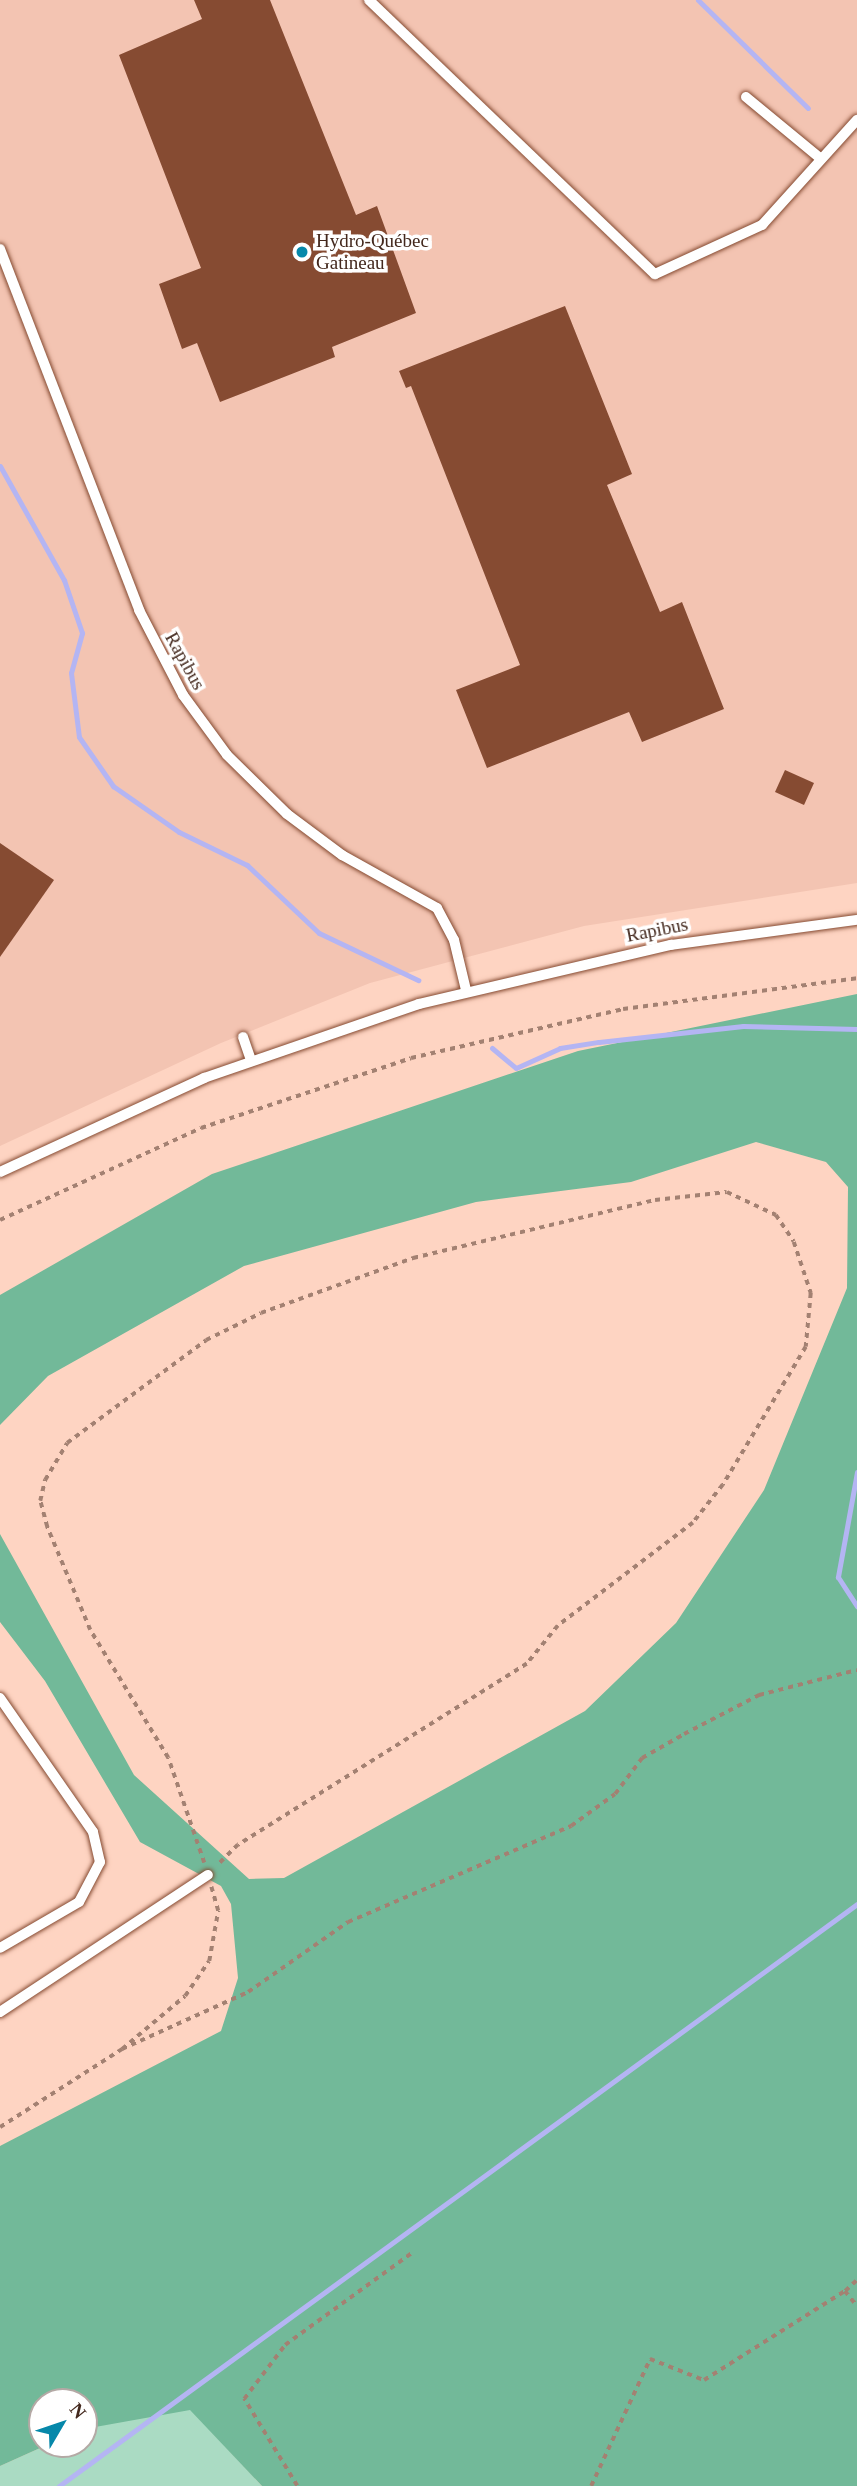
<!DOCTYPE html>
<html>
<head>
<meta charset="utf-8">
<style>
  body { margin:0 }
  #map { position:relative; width:857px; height:2486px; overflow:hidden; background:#fed4c2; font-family:Georgia,serif }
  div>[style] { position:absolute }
  .built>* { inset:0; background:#f3c4b2 }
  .green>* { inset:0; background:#aadbc3 }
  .forest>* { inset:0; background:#72b999 }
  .stream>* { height:5px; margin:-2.5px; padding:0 2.5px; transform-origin:2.5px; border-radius:2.5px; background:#b4b5f3 }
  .building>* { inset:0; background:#864b32 }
  .path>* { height:3.5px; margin-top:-1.75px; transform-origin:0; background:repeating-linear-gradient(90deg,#a38172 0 5px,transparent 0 10px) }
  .roads { filter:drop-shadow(0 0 2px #854a31) drop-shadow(0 0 2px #854a31) }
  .lane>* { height:10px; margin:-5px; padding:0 5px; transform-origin:5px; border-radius:5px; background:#fff }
  .dots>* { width:19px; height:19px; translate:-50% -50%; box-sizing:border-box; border:4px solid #fff; border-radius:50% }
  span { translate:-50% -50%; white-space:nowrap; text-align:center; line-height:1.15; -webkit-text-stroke:7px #fff; paint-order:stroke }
  .poi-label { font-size:19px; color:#43281d }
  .left { translate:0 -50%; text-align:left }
  .street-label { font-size:19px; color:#43281d }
  .north { position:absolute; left:28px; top:2388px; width:70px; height:70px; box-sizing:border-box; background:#fff; border:2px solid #b4a9a5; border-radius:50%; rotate:51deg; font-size:19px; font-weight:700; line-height:28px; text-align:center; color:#43281d }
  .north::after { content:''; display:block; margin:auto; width:24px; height:32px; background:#0688aa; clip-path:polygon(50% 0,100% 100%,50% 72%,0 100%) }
</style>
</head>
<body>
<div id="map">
  <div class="built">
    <i style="clip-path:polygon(0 0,857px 0,857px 883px,584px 926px,370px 983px,221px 1043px,0 1146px)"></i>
  </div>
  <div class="green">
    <i style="clip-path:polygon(190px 2409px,262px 2486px,0 2486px,0 2466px,49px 2444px,84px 2444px,84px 2429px,96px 2424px)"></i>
  </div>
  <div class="forest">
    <i style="clip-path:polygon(857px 994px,857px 2486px,262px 2486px,190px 2410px,84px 2429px,84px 2402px,42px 2402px,42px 2444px,49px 2444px,0 2466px,0 2146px,221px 2031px,238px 1978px,231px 1904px,221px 1886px,140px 1842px,45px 1681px,0 1622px,0 1534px,134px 1775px,249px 1879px,284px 1878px,585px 1711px,676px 1623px,764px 1490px,847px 1288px,848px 1187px,826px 1162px,756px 1142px,631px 1182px,476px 1202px,244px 1266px,48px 1376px,0 1425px,0 1295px,212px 1174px,578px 1051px)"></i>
  </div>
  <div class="stream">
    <i style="left:698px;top:0;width:154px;rotate:44.5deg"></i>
    <i style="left:0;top:466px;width:131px;rotate:60.7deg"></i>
    <i style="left:64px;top:580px;width:56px;rotate:71.2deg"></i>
    <i style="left:82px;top:633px;width:41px;rotate:105.4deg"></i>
    <i style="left:71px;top:673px;width:64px;rotate:82.9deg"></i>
    <i style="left:79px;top:737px;width:60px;rotate:55.2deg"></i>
    <i style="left:113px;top:786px;width:80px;rotate:34.9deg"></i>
    <i style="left:179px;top:832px;width:76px;rotate:25.9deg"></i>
    <i style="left:247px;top:865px;width:99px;rotate:43.4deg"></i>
    <i style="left:319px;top:933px;width:110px;rotate:25.4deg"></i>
    <i style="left:492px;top:1048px;width:31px;rotate:40deg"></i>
    <i style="left:516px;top:1068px;width:48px;rotate:-24.4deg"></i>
    <i style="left:560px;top:1048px;width:39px;rotate:-9deg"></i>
    <i style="left:599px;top:1042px;width:145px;rotate:-6.3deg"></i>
    <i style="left:743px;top:1026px;width:114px;rotate:1.5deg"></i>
    <i style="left:857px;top:1472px;width:107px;rotate:100.3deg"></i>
    <i style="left:838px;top:1577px;width:35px;rotate:57deg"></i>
    <i style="left:59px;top:2486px;width:988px;rotate:-36.1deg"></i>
  </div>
  <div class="building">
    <i style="clip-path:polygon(194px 0,270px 0,356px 215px,377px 206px,416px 313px,332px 347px,335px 357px,220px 402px,197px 343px,182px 349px,159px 284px,201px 268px,119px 55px,202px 19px)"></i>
    <i style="clip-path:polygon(565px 306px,632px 474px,607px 485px,660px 612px,682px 602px,724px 709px,642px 742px,629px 712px,487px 768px,456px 690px,520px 665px,411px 386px,406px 388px,399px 371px)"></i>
    <i style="clip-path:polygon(785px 770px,814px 783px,804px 805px,775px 792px)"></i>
    <i style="clip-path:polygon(0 843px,54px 880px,0 957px)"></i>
  </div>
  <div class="path">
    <i style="left:0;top:1220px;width:221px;rotate:-24.6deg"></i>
    <i style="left:201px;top:1128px;width:221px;rotate:-18.4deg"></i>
    <i style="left:411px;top:1058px;width:218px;rotate:-13deg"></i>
    <i style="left:623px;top:1009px;width:236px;rotate:-7.5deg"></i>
    <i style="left:204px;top:1863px;width:111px;rotate:-108.9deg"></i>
    <i style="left:168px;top:1758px;width:150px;rotate:-121.4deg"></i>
    <i style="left:90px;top:1630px;width:112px;rotate:-112.7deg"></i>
    <i style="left:47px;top:1527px;width:27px;rotate:-105deg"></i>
    <i style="left:40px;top:1501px;width:22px;rotate:-77deg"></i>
    <i style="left:45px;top:1480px;width:43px;rotate:-59.3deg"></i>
    <i style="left:67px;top:1443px;width:173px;rotate:-36.5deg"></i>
    <i style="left:206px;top:1340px;width:61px;rotate:-26.1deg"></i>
    <i style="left:261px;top:1313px;width:162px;rotate:-19.9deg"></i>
    <i style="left:413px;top:1258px;width:249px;rotate:-13.5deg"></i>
    <i style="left:655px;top:1200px;width:72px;rotate:-6.3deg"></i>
    <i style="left:727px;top:1192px;width:54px;rotate:25.1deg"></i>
    <i style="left:776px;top:1215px;width:32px;rotate:56deg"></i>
    <i style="left:794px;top:1242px;width:54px;rotate:71.6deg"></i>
    <i style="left:811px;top:1293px;width:54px;rotate:95.3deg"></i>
    <i style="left:806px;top:1347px;width:161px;rotate:121deg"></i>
    <i style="left:723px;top:1485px;width:48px;rotate:128.3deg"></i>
    <i style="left:693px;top:1523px;width:170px;rotate:142.7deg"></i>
    <i style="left:558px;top:1626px;width:49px;rotate:129.2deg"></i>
    <i style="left:527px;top:1664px;width:341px;rotate:147.9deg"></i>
    <i style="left:238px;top:1845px;width:30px;rotate:135deg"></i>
    <i style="left:122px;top:2049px;width:82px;rotate:-40.1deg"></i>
    <i style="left:185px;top:1996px;width:42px;rotate:-55.6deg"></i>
    <i style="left:209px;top:1961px;width:51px;rotate:-79.8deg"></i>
    <i style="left:218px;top:1911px;width:25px;rotate:-106deg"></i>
    <i style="left:0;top:2127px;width:145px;rotate:-32.6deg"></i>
    <i style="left:122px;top:2049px;width:138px;rotate:-24.3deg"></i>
    <i style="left:248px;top:1992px;width:122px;rotate:-35deg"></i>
    <i style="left:348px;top:1922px;width:243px;rotate:-23.3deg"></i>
    <i style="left:571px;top:1826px;width:54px;rotate:-36deg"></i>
    <i style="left:615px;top:1794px;width:45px;rotate:-53.1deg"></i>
    <i style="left:642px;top:1758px;width:48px;rotate:-29.7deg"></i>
    <i style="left:684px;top:1734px;width:85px;rotate:-27.5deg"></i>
    <i style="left:759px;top:1695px;width:101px;rotate:-14.3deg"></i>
    <i style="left:845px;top:2291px;width:16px;rotate:-43deg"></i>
    <i style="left:297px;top:2486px;width:102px;rotate:-121.3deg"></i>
    <i style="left:244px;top:2399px;width:68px;rotate:-52.8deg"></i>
    <i style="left:285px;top:2345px;width:158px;rotate:-36deg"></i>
    <i style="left:591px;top:2486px;width:140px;rotate:-65.1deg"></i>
    <i style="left:650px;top:2359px;width:58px;rotate:21.3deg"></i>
    <i style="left:704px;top:2380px;width:167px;rotate:-32.3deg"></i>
    <i style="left:845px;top:2291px;width:19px;rotate:51deg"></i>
  </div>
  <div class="roads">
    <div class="lane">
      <i style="left:369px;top:0;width:396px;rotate:43.8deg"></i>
      <i style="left:655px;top:274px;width:118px;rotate:-24.6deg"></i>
      <i style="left:762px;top:225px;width:142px;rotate:-47.9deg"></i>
      <i style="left:746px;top:97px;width:96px;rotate:39.5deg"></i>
      <i style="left:0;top:249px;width:387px;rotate:68.9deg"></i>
      <i style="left:139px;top:610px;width:96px;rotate:62.6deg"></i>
      <i style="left:183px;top:695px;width:74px;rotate:53.7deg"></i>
      <i style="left:227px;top:755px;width:84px;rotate:44.5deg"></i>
      <i style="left:287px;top:814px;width:69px;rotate:36.7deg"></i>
      <i style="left:342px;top:855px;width:109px;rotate:29.2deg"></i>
      <i style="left:437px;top:908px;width:36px;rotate:62deg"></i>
      <i style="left:454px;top:940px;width:51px;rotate:76.5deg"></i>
      <i style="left:243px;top:1037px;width:24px;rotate:71deg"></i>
      <i style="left:0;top:1172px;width:225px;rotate:-24.7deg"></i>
      <i style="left:204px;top:1078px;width:227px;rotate:-19deg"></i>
      <i style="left:419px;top:1004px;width:259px;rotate:-13.2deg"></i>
      <i style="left:671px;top:945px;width:188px;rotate:-7.7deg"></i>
      <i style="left:0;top:1698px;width:163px;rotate:55.2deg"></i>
      <i style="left:93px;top:1832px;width:31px;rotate:77deg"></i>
      <i style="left:100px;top:1862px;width:45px;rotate:117.7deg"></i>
      <i style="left:79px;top:1902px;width:91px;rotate:149.8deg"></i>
      <i style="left:0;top:2012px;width:249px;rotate:-33.4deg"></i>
    </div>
  </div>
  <div class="dots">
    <i style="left:302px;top:252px;background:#0688aa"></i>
  </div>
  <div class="poi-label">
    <span class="left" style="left:316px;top:252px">Hydro-Québec<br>Gatineau</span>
  </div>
  <div class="street-label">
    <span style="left:185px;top:661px;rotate:61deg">Rapibus</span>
    <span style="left:657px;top:930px;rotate:-11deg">Rapibus</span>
  </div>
  <div class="north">N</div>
</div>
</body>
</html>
